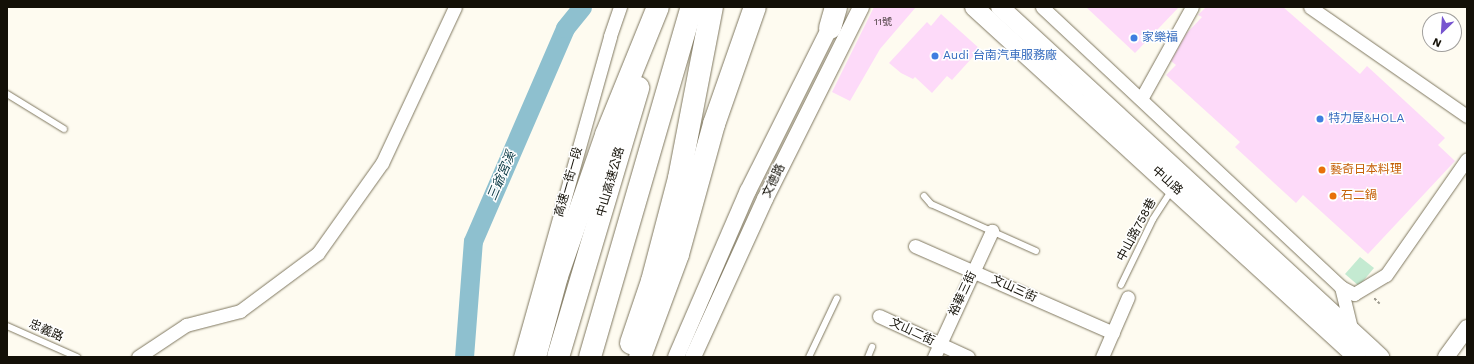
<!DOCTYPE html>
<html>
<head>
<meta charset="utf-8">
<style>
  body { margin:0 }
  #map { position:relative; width:1474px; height:364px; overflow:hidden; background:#fefbf0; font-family:"Work Sans","Noto Sans TC",sans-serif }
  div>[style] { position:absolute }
  .green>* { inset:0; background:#c4ead1 }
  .river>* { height:19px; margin:-9.5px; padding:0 9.5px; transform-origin:9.5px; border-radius:9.5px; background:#8ec0cf }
  .building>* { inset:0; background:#fddaf9 }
  .path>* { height:2px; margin-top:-1px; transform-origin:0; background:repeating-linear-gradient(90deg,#9b988d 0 3px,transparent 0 5px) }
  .roads { filter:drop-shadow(0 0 1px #7f775f) drop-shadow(0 0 1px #7f775f) }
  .service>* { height:6px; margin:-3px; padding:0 3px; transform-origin:3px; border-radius:3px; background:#fff }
  .minor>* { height:13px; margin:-6.5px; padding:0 6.5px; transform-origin:6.5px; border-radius:6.5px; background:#fff }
  .tertiary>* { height:16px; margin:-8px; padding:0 8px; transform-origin:8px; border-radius:8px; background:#fff }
  .secondary>* { height:18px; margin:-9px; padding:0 9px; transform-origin:9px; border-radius:9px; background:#fff }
  .motorway>* { height:22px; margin:-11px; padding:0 11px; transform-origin:11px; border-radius:11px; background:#fff }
  .dots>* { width:11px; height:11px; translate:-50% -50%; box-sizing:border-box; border:2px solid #fff; border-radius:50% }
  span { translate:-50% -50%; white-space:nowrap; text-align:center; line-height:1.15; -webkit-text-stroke:3px #fff; paint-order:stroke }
  .number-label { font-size:10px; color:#4e4244 }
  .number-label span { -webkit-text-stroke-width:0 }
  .shop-label { font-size:12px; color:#366cbe }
  .left { translate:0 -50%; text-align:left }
  .food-label { font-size:12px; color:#c56008 }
  .street-label { font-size:12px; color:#131007 }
  .water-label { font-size:13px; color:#0c3b46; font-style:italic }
  .frame { position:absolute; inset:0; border:8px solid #131007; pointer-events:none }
  .north { position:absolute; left:1422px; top:12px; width:40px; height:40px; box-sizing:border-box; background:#fff; border:1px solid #a19f9c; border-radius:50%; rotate:205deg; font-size:11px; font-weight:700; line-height:16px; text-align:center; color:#131007 }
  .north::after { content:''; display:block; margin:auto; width:14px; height:18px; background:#7755cf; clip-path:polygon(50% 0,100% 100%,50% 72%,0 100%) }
</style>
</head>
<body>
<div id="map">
  <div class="green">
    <i style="clip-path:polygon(1360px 257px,1374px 268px,1359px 286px,1345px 274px)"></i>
  </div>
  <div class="river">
    <i style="left:464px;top:357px;width:116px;rotate:-85.6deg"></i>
    <i style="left:473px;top:241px;width:232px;rotate:-66.6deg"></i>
    <i style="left:565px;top:28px;width:27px;rotate:-51deg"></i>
  </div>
  <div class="building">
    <i style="clip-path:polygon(874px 7px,916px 7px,880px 49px,850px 101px,832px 92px)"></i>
    <i style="clip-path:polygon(1086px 7px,1179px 7px,1135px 53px)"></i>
    <i style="clip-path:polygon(1206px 7px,1283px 7px,1360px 74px,1367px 66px,1445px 138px,1438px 145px,1455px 161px,1368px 254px,1303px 195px,1296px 203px,1235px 147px,1240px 142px,1166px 75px,1176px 65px,1171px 61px,1186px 34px,1202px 17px,1198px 15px)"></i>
    <i style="clip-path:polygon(941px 14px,980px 49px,952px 80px,947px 76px,932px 93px,915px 77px,913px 79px,901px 73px,889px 63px,927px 22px,931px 26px)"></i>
  </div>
  <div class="path">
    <i style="left:1374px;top:298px;width:8px;rotate:45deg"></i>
  </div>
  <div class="roads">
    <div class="service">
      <i style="left:7px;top:94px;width:67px;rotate:31.6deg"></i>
      <i style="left:924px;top:196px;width:11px;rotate:49deg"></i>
      <i style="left:931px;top:204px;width:115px;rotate:24.1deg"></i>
      <i style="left:1121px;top:285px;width:73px;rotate:-64.1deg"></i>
      <i style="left:1153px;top:219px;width:35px;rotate:-57deg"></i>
      <i style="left:7px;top:326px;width:77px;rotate:23.9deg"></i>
      <i style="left:809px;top:357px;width:65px;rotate:-64.6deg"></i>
      <i style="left:868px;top:357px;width:11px;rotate:-68deg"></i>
    </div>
    <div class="minor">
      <i style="left:1042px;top:7px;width:410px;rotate:43.1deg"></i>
      <i style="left:1341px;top:287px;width:46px;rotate:76.3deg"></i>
      <i style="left:1310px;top:7px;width:191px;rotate:34.8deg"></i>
      <i style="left:1141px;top:99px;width:105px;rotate:-61deg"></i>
      <i style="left:915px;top:246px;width:216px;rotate:23.7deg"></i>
      <i style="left:1341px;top:287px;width:15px;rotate:28deg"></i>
      <i style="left:1354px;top:294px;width:37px;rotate:-31deg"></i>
      <i style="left:1386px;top:275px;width:141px;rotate:-55.1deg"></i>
      <i style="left:879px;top:316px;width:98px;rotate:24.7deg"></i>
      <i style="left:138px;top:357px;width:58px;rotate:-33.7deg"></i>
      <i style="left:186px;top:325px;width:56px;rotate:-14.5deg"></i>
      <i style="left:240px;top:311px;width:97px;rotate:-36.6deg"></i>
      <i style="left:318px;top:253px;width:110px;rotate:-54.6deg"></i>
      <i style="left:382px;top:163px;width:172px;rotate:-64.9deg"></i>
      <i style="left:520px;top:357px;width:333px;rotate:-74.3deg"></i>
      <i style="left:610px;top:36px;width:31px;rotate:-71deg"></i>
      <i style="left:934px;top:357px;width:139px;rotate:-65.3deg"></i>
      <i style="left:1102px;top:357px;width:65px;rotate:-66.6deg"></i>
    </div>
    <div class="tertiary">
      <i style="left:676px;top:357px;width:181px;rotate:-66.6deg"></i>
      <i style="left:748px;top:191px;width:192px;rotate:-63.4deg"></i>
      <i style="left:693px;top:357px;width:174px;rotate:-65.5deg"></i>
      <i style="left:765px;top:199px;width:215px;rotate:-63.4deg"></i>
      <i style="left:1446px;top:357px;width:36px;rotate:-54deg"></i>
    </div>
    <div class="secondary">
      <i style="left:974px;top:7px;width:519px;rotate:42.42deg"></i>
      <i style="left:1000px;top:7px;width:517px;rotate:42.65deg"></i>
    </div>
    <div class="motorway">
      <i style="left:830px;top:28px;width:22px;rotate:-74deg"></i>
      <i style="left:631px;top:343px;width:65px;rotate:-71.3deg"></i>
      <i style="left:652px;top:281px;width:106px;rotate:-75.3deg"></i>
      <i style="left:679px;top:178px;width:174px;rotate:-79.1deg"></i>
      <i style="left:535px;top:357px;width:84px;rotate:-74.8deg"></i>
      <i style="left:557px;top:276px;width:149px;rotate:-70.8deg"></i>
      <i style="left:606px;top:135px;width:138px;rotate:-67.9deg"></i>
      <i style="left:558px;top:357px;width:281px;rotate:-73.4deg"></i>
      <i style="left:590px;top:357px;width:365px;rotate:-73.8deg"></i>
      <i style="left:640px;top:357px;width:110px;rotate:-69.7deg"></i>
      <i style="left:678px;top:254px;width:135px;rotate:-74.5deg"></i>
      <i style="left:714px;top:124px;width:124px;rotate:-70.7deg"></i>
    </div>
  </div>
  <div class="dots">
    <i style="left:1134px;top:38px;background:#3f7fe0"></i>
    <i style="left:935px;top:56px;background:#3f7fe0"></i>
    <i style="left:1320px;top:119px;background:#3f7fe0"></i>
    <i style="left:1322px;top:170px;background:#e8710a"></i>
    <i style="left:1333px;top:196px;background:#e8710a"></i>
  </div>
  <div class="number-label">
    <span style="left:883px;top:22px">11號</span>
  </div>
  <div class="shop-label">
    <span class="left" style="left:1142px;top:38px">家樂福</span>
    <span class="left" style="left:943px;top:56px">Audi 台南汽車服務廠</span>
    <span class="left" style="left:1328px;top:119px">特力屋&amp;HOLA</span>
  </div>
  <div class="food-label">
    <span class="left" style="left:1330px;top:170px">藝奇日本料理</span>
    <span class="left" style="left:1341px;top:196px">石二鍋</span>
  </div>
  <div class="street-label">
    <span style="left:774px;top:181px;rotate:-64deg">文德路</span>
    <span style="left:1167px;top:181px;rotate:42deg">中山路</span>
    <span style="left:569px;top:182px;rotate:-74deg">高速一街一段</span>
    <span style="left:611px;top:182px;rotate:-74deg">中山高速公路</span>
    <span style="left:1137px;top:230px;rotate:-62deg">中山路758巷</span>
    <span style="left:1014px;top:289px;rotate:24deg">文山三街</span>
    <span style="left:963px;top:294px;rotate:-65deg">裕華三街</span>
    <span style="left:46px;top:331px;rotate:24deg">忠義路</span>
    <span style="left:912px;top:332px;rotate:25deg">文山二街</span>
  </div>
  <div class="water-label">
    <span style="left:502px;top:176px;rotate:-67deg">三爺宮溪</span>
  </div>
  <div class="frame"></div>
  <div class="north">N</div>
</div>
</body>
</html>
